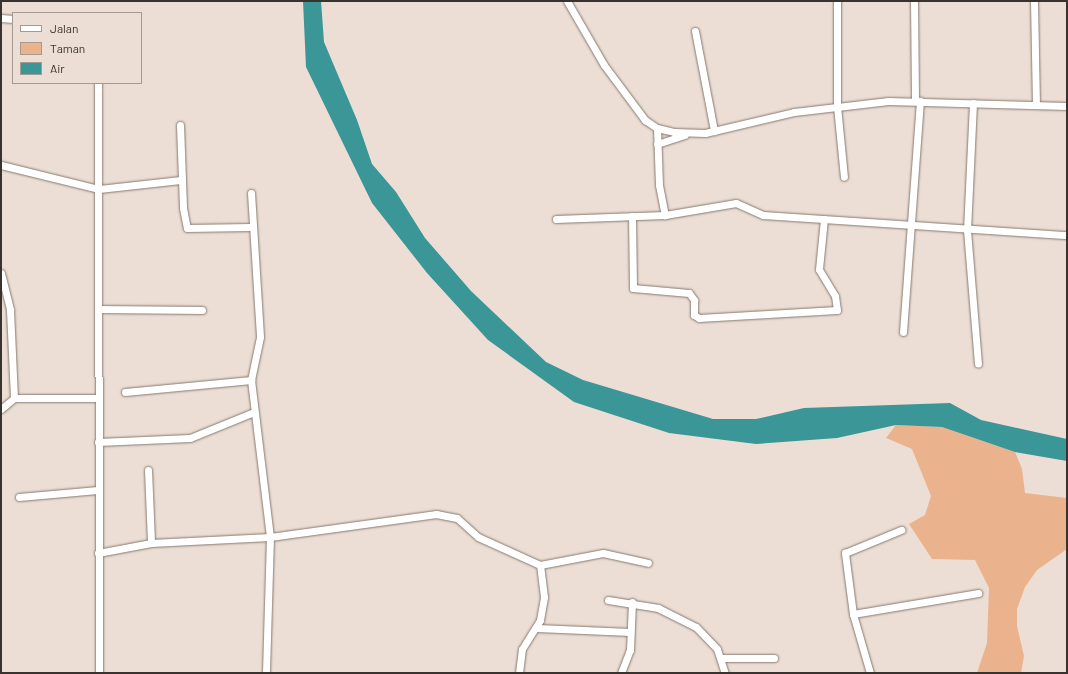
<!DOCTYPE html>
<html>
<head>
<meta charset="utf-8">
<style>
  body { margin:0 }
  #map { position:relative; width:1068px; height:674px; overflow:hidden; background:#ecded4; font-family:Barlow,sans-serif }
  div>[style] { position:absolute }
  .green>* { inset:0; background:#eab38d }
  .water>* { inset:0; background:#3a9697 }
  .roads { filter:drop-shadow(0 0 1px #867970) drop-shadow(0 0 1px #867970) }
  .street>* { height:7px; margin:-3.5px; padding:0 3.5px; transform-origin:3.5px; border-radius:3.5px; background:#fff }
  span { translate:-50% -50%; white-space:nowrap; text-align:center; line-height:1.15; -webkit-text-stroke:3px #ecded4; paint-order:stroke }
  .frame { position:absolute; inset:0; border:2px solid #38332f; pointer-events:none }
  .legend { position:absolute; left:12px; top:12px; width:130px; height:72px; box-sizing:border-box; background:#ecded4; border:1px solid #a49a92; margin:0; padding:5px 7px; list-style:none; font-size:12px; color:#38332f }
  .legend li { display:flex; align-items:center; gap:8px; height:20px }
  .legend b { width:20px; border:1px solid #a49a92 }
</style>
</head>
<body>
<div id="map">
  <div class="green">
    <i style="clip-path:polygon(896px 425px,942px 427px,1015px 452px,1022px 469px,1025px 493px,1067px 498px,1067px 549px,1037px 570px,1025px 587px,1017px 609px,1017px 626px,1024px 656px,1021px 673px,977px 673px,987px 643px,989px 588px,975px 560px,932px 559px,909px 524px,925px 515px,931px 496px,912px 449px,886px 438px)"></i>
  </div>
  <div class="water">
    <i style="clip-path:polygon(303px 1px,321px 1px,324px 42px,357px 120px,372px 164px,396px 192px,425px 238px,471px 291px,546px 362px,583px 380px,713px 419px,756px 419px,804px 408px,950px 403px,981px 420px,1067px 439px,1067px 461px,1015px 452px,942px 427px,896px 425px,837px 438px,756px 444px,669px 433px,574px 402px,488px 340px,427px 273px,372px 203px,306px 67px)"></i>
  </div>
  <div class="roads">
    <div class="street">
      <i style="left:567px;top:1px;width:74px;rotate:60deg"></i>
      <i style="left:604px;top:65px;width:69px;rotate:53.3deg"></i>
      <i style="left:645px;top:120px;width:14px;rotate:34deg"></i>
      <i style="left:657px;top:128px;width:17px;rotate:13deg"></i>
      <i style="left:674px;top:132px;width:31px;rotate:2deg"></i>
      <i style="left:705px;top:133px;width:91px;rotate:-13.3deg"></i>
      <i style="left:794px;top:112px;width:95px;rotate:-6.7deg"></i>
      <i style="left:888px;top:101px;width:179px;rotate:1.6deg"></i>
      <i style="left:837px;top:1px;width:105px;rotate:90deg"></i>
      <i style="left:837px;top:106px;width:71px;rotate:84.4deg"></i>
      <i style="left:914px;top:1px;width:100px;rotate:89.4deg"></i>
      <i style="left:1034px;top:1px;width:104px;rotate:88.9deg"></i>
      <i style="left:1px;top:18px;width:12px;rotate:5deg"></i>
      <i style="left:695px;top:31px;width:102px;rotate:79.2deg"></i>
      <i style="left:98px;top:83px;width:590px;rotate:89.9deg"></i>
      <i style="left:973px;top:103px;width:127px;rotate:92.7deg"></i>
      <i style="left:967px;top:230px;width:134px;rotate:85.3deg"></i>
      <i style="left:180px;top:125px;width:83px;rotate:87.9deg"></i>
      <i style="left:183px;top:208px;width:20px;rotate:79deg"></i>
      <i style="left:187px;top:228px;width:63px;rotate:-0.9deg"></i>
      <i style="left:657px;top:128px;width:57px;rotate:88deg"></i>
      <i style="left:659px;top:185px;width:31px;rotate:79deg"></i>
      <i style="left:657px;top:144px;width:29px;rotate:-18deg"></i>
      <i style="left:1px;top:165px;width:101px;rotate:13.8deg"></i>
      <i style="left:99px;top:189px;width:82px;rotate:-6.3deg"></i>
      <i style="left:251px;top:193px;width:144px;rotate:86.4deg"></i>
      <i style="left:260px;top:337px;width:44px;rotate:101.8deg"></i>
      <i style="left:251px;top:380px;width:158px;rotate:83.1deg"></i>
      <i style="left:270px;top:537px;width:136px;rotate:91.7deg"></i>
      <i style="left:632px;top:216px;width:72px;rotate:89.2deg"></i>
      <i style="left:633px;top:288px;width:56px;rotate:5.1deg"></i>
      <i style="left:689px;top:293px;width:9px;rotate:54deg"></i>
      <i style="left:694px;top:300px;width:15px;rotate:90deg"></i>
      <i style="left:694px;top:315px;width:6px;rotate:31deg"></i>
      <i style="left:699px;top:318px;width:138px;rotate:-3.3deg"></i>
      <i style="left:837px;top:310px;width:14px;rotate:-98deg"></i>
      <i style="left:835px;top:296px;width:31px;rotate:-121deg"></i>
      <i style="left:819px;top:269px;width:50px;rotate:-84.3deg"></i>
      <i style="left:556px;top:219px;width:109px;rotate:-2.1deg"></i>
      <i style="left:665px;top:215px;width:72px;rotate:-9.6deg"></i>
      <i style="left:736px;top:203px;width:30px;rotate:24deg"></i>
      <i style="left:763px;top:215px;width:305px;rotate:3.8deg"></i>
      <i style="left:1px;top:273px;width:38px;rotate:76deg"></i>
      <i style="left:10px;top:310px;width:88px;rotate:87.4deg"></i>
      <i style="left:14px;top:398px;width:85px"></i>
      <i style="left:99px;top:309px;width:103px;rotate:0.6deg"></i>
      <i style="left:903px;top:332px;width:232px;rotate:-85.8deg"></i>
      <i style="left:125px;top:392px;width:127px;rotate:-5.4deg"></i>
      <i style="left:1px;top:409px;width:17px;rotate:-40deg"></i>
      <i style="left:98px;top:442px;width:92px;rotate:-2.5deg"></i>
      <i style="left:190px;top:438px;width:69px;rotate:-22.1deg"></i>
      <i style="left:148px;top:470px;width:73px;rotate:87.6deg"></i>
      <i style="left:19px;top:497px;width:79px;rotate:-5.1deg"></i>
      <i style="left:98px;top:553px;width:54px;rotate:-10.7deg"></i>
      <i style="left:151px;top:543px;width:119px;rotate:-2.9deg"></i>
      <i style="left:270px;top:537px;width:168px;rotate:-7.9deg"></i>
      <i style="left:436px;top:514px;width:21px;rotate:11deg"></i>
      <i style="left:457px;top:518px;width:28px;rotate:42deg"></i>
      <i style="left:478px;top:537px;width:68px;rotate:24.3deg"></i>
      <i style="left:540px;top:565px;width:64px;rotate:-10.8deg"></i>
      <i style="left:603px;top:553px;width:46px;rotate:12.5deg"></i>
      <i style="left:608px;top:600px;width:51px;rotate:9.1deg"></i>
      <i style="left:658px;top:608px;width:42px;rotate:26.6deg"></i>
      <i style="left:696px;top:627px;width:30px;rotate:46deg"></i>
      <i style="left:717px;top:649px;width:25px;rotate:72deg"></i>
      <i style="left:853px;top:614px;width:127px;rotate:-9.5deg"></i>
      <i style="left:537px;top:628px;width:93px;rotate:2.5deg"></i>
      <i style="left:721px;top:658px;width:53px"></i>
      <i style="left:519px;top:673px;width:24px;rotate:-83deg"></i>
      <i style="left:522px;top:649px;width:34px;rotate:-58deg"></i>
      <i style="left:540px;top:620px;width:23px;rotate:-80deg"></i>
      <i style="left:544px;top:597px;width:32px;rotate:-97deg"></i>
      <i style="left:621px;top:673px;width:25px;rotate:-69deg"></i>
      <i style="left:630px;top:650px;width:48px;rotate:-87.6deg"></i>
      <i style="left:870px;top:673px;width:61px;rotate:-106.1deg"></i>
      <i style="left:853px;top:614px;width:62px;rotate:-97.5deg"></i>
      <i style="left:845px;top:553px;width:61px;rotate:-22.3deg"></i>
    </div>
  </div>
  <div class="frame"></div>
  <ul class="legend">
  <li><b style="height:5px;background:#fff"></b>Jalan</li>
  <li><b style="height:11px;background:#eab38d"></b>Taman</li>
  <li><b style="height:11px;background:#3a9697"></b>Air</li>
  </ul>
</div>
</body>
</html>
